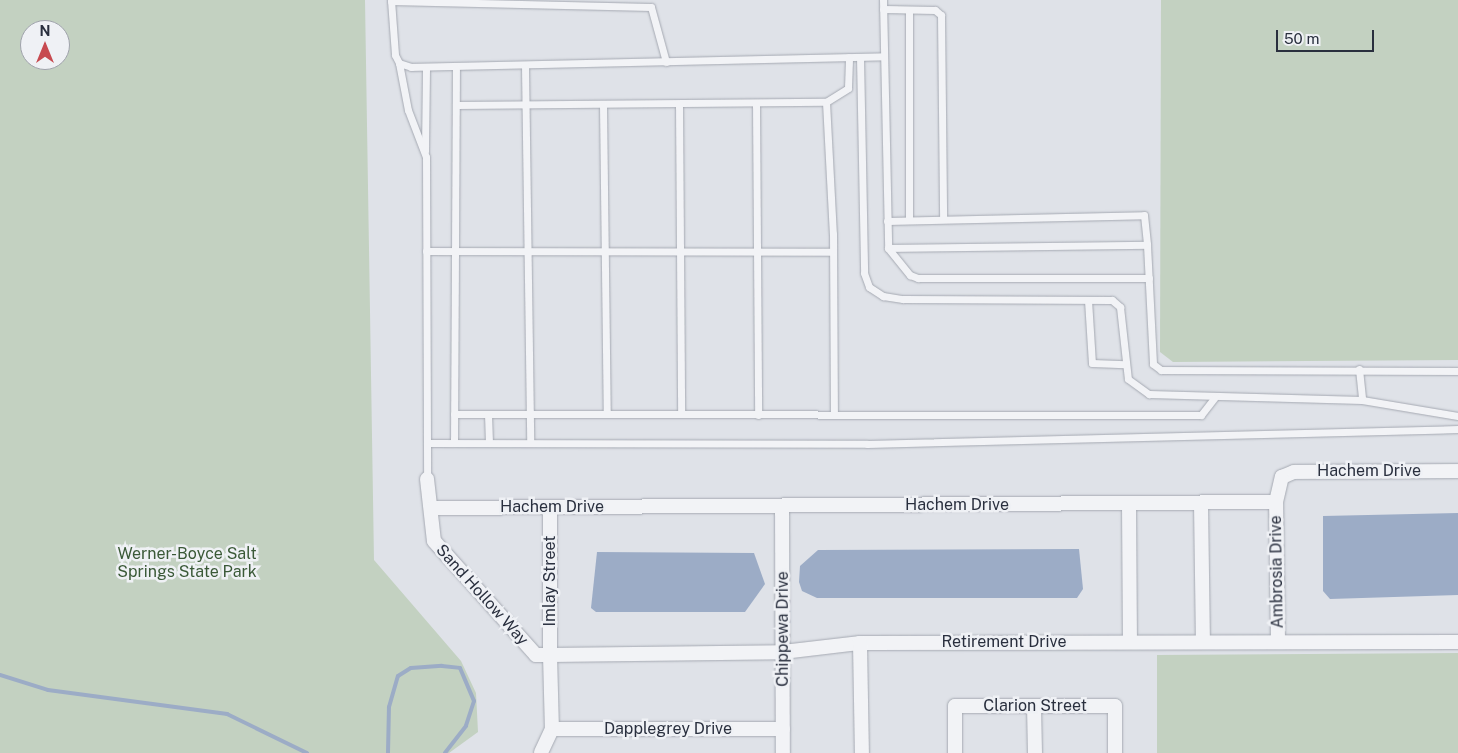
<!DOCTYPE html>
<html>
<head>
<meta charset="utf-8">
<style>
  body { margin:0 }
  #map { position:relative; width:1458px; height:753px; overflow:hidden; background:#dfe2e8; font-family:"Public Sans",sans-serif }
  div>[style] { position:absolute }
  .green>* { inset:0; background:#c3d1c1 }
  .water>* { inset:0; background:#9cacc6 }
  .stream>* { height:4px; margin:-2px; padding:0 2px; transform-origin:2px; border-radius:2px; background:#9cacc6 }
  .roads { filter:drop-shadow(0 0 1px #a5a9b2) drop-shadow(0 0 1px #a5a9b2) }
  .service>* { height:7px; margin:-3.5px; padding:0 3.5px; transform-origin:3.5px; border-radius:3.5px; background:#f2f3f6 }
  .minor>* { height:14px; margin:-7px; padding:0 7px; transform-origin:7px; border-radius:7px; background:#f2f3f6 }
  span { translate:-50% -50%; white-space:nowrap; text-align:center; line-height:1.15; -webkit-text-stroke:5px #eff1f5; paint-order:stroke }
  .street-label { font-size:16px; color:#292f3e }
  .park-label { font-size:16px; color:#3a5937 }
  .north { position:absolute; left:20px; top:20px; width:50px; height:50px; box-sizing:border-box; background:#eff1f5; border:1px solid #a0a3ac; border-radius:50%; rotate:0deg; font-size:14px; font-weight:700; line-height:20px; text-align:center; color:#292f3e }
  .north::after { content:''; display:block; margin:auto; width:18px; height:22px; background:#c74a50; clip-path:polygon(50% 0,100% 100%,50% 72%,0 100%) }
  .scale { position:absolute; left:1276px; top:30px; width:98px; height:22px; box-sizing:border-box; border:2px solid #292f3e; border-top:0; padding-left:6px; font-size:15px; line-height:18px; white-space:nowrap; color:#292f3e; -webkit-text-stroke:4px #eff1f5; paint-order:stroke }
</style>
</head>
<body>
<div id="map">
  <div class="green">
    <i style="clip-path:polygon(evenodd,0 0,365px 0,374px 560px,461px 661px,476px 693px,478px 732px,449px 753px,0 753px,0 0,30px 30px,60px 30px,60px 60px,30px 60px,30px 30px)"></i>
    <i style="clip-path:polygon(1161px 0,1458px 0,1458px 360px,1173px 362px,1160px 352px)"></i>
    <i style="clip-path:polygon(1458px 653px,1458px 753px,1157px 753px,1157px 655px)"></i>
  </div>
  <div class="water">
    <i style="clip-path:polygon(1458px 513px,1458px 595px,1330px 599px,1323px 591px,1323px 516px)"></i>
    <i style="clip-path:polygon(1079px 549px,1083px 589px,1077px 598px,817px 598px,802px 591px,799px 582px,800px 566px,818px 550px)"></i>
    <i style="clip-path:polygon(597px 552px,754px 553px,765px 584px,745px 612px,596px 612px,591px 608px)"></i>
  </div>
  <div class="stream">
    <i style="left:0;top:675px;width:50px;rotate:17.4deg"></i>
    <i style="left:48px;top:690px;width:181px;rotate:7.6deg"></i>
    <i style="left:227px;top:714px;width:89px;rotate:26deg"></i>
    <i style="left:388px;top:753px;width:46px;rotate:-88.8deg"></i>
    <i style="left:389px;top:707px;width:32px;rotate:-74deg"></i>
    <i style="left:398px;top:676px;width:15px;rotate:-32deg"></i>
    <i style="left:411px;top:668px;width:31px;rotate:-4deg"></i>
    <i style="left:442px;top:666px;width:18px;rotate:6deg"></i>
    <i style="left:460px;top:668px;width:36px;rotate:67deg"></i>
    <i style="left:474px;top:701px;width:26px;rotate:108deg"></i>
    <i style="left:466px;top:726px;width:34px;rotate:128deg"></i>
  </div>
  <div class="roads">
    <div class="service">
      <i style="left:391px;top:0;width:55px;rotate:85.8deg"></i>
      <i style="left:395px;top:55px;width:9px;rotate:63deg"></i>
      <i style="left:399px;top:63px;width:13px;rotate:18deg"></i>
      <i style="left:411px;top:67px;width:473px;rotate:-1.3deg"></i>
      <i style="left:883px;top:0;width:248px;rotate:88.8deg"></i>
      <i style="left:888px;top:248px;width:259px;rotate:-0.7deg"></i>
      <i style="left:1147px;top:245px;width:119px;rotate:87.1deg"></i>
      <i style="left:1153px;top:364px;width:10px;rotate:37deg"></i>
      <i style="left:1161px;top:370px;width:297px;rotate:0.2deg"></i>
      <i style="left:391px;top:1px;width:260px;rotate:1.3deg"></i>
      <i style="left:651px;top:7px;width:57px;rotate:74.7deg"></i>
      <i style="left:883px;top:9px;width:52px;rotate:1.1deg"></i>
      <i style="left:935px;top:10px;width:8px;rotate:40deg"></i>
      <i style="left:941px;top:15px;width:204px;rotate:89.4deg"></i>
      <i style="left:909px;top:10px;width:210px;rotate:90deg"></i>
      <i style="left:860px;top:57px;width:216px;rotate:88.9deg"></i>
      <i style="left:864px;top:273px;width:15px;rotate:70deg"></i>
      <i style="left:869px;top:287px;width:17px;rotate:33deg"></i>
      <i style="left:883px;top:296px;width:20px;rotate:9deg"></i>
      <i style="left:903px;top:299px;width:209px;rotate:0.3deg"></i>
      <i style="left:1112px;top:300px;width:11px;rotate:41deg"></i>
      <i style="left:1120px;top:307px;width:72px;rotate:83.7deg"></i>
      <i style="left:1128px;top:379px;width:26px;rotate:36deg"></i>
      <i style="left:1149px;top:394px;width:213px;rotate:1.6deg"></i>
      <i style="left:399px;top:63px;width:48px;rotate:79.2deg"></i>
      <i style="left:408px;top:110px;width:50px;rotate:69deg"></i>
      <i style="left:426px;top:157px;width:322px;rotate:89.8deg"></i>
      <i style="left:525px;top:66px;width:377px;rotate:89.2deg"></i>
      <i style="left:826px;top:102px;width:132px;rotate:87deg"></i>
      <i style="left:833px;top:234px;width:181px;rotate:89.7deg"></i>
      <i style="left:756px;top:103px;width:312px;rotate:89.6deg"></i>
      <i style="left:679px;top:104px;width:310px;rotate:89.6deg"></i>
      <i style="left:456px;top:105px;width:370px;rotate:-0.5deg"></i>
      <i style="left:826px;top:102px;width:26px;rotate:-32deg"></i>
      <i style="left:848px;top:88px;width:31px;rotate:-88deg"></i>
      <i style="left:603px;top:105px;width:309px;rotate:89.3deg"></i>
      <i style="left:425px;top:151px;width:82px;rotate:-89.3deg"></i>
      <i style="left:887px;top:221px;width:257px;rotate:-1.3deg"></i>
      <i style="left:1144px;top:215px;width:30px;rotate:84deg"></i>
      <i style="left:888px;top:248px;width:35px;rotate:51deg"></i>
      <i style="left:910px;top:275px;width:9px;rotate:21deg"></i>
      <i style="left:918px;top:278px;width:231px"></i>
      <i style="left:426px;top:251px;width:407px;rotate:0.1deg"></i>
      <i style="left:1088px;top:300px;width:63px;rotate:86.4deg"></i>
      <i style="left:1092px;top:363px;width:33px;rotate:2deg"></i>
      <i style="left:1359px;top:369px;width:31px;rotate:84deg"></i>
      <i style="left:1362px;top:400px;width:97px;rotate:9.5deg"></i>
      <i style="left:454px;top:414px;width:747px;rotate:0.08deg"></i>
      <i style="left:1201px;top:415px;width:23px;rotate:-52deg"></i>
      <i style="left:488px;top:414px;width:29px;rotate:88deg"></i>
      <i style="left:427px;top:443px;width:440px;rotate:0.1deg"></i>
      <i style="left:867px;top:444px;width:591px;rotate:-1.45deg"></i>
      <i style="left:454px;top:443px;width:375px;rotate:-89.7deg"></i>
    </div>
    <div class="minor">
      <i style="left:427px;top:479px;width:62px;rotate:83.6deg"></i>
      <i style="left:434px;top:541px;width:153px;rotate:48.2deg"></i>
      <i style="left:536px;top:655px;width:14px"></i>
      <i style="left:550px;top:655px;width:74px;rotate:88.5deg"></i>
      <i style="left:552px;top:729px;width:26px;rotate:115deg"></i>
      <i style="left:1129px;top:503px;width:138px;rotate:89.6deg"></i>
      <i style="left:1201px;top:503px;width:138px;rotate:89.2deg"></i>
      <i style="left:782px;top:506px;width:247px;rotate:89.8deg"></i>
      <i style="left:550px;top:507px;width:148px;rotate:90deg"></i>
      <i style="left:550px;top:655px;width:233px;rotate:-0.7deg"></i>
      <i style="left:783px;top:652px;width:78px;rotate:-6.7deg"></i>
      <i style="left:860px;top:643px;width:598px;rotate:-0.1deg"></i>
      <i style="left:433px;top:508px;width:843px;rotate:-0.41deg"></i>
      <i style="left:1278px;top:641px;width:139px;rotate:-90.8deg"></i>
      <i style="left:1276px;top:502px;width:26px;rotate:-77deg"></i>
      <i style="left:1282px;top:477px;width:13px;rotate:-23deg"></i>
      <i style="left:1294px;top:472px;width:164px;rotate:-0.3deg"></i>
      <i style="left:860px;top:643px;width:110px;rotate:89deg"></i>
      <i style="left:1034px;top:706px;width:47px;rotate:88.8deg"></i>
      <i style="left:552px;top:729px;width:231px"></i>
      <i style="left:955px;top:753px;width:47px;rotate:-90deg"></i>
      <i style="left:955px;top:706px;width:160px"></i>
      <i style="left:1115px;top:706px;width:47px;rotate:90deg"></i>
    </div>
  </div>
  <div class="street-label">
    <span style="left:1369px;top:471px">Hachem Drive</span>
    <span style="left:957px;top:505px">Hachem Drive</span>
    <span style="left:552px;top:507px">Hachem Drive</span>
    <span style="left:1277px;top:572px;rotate:-91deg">Ambrosia Drive</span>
    <span style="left:550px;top:581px;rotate:-90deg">Imlay Street</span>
    <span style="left:482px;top:595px;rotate:48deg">Sand Hollow Way</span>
    <span style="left:783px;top:629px;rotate:-90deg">Chippewa Drive</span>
    <span style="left:1004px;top:642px">Retirement Drive</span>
    <span style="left:1035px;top:706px">Clarion Street</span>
    <span style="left:668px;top:729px">Dapplegrey Drive</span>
  </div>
  <div class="park-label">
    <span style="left:187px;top:563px">Werner-Boyce Salt<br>Springs State Park</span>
  </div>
  <div class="north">N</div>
  <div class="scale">50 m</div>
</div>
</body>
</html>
